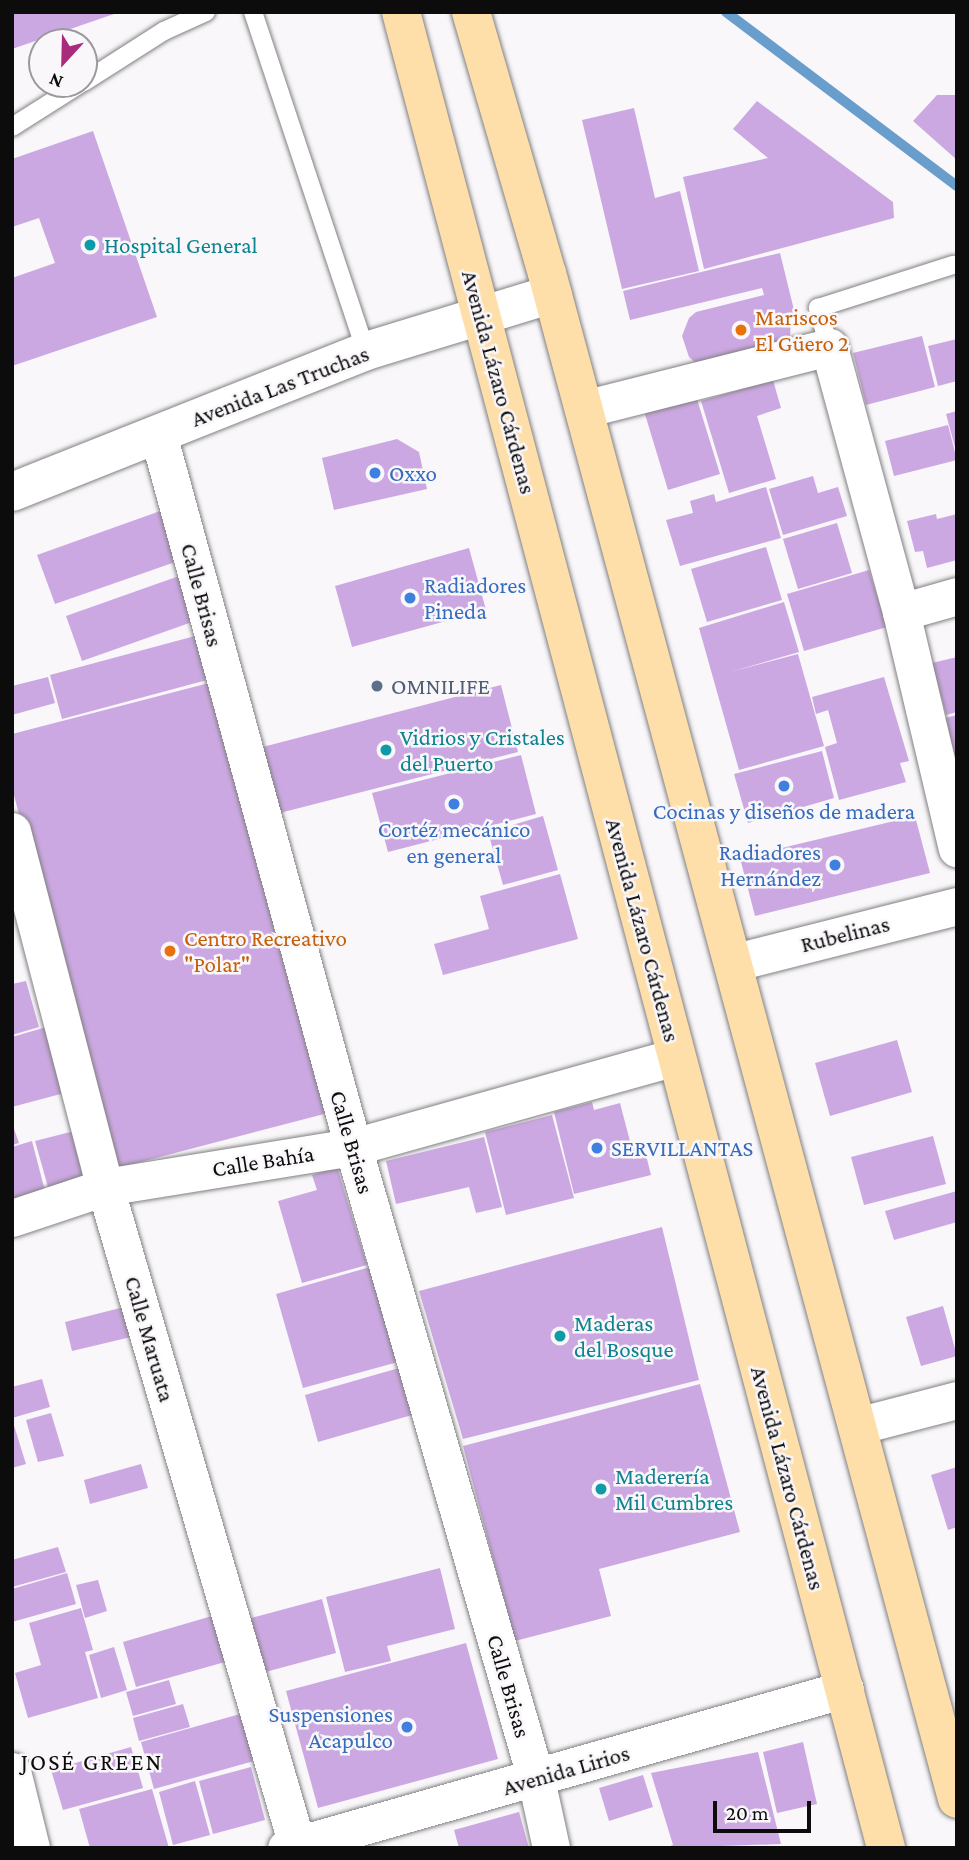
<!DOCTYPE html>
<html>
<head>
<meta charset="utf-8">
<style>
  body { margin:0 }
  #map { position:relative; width:969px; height:1860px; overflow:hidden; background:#f9f7fa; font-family:"Crimson Pro",serif }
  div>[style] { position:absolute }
  .stream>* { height:10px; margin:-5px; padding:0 5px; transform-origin:5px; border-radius:5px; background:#699dcc }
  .building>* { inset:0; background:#cca8e2 }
  .roads { filter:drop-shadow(0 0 2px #818082) drop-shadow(0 0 2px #818082) }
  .lane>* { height:18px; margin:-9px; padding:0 9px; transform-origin:9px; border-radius:9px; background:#fff }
  .street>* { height:37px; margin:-18.5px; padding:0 18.5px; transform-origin:18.5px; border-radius:18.5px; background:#fff }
  .secondary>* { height:38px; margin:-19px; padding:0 19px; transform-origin:19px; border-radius:19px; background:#fff }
  .primary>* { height:38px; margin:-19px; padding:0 19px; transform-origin:19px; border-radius:19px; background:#fedfaa }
  .dots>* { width:19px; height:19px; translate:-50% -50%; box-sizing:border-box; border:4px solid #f9f7fa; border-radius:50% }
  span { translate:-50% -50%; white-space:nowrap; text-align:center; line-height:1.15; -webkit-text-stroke:5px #f9f7fa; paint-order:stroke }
  .culture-label { font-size:23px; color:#0d838f }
  .left { translate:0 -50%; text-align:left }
  .food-label { font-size:23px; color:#c56008 }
  .street-label { font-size:23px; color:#0d0c0d }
  .shop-label { font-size:23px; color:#366cbe }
  .right { translate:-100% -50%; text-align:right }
  .service-label { font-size:23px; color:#4e5e75 }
  .neighbourhood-label { font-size:24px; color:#0d0c0d; letter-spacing:2px }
  .frame { position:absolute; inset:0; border:14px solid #0d0c0d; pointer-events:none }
  .north { position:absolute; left:28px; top:28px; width:70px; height:70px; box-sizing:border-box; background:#f9f7fa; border:2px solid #9b999b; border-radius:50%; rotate:202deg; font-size:19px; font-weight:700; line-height:28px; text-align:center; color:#0d0c0d }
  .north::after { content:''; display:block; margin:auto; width:24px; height:32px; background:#a92b7b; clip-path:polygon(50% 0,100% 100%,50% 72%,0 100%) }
  .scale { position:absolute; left:713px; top:1801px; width:98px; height:32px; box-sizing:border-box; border:4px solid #0d0c0d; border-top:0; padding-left:9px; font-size:21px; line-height:24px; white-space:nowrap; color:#0d0c0d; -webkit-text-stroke:5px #f9f7fa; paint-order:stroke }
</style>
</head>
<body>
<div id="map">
  <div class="stream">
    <i style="left:726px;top:12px;width:289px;rotate:37deg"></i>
  </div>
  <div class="building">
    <i style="clip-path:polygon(12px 12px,117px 12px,117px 13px,12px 49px)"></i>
    <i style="clip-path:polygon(937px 95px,957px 95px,957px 160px,913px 121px)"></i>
    <i style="clip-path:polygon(757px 101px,893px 202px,894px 218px,704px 269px,683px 177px,768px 158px,733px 129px)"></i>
    <i style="clip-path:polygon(634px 108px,655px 198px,680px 191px,699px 271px,622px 289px,582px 120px)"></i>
    <i style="clip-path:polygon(93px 131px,157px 317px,12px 366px,12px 278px,55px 263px,39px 218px,12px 227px,12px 159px)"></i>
    <i style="clip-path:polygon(780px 253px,796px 318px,791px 319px,790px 338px,698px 365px,689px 357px,682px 336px,689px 318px,696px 312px,764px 295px,762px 288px,630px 320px,623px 291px)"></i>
    <i style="clip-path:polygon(922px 336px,935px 387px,866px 405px,853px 353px)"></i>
    <i style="clip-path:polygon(957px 339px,957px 381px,938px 386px,928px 346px)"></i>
    <i style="clip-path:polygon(773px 380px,781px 408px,757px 416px,776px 479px,729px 493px,701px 401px)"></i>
    <i style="clip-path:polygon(696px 396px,720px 474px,668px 490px,644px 411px)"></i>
    <i style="clip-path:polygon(957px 411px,957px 451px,956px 451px,946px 414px)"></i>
    <i style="clip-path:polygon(948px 425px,957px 460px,894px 476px,885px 441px)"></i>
    <i style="clip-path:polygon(397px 439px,419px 452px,427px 489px,334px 510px,322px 458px)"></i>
    <i style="clip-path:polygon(813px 476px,818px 493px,838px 487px,847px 516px,783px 535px,769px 489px)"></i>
    <i style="clip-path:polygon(766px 487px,781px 538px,680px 566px,666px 520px,693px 513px,690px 501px,714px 494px,716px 502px)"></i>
    <i style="clip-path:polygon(163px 510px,181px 560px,55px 604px,37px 555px)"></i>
    <i style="clip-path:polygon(936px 514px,937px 519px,957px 514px,957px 560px,927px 568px,923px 551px,915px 552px,907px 521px)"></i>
    <i style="clip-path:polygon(837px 523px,852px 573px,798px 589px,783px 539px)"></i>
    <i style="clip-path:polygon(766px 547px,782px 600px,707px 622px,691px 569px)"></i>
    <i style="clip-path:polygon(469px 548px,486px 610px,352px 647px,335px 586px)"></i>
    <i style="clip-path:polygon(869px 570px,887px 627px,804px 651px,787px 594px)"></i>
    <i style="clip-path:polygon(179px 576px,195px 621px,82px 661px,66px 616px)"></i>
    <i style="clip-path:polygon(784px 602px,799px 652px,730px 672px,798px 654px,824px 746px,739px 770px,699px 628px)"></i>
    <i style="clip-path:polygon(195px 636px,207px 680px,62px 719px,50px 675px)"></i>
    <i style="clip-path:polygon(957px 657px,957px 712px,946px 715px,932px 663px)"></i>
    <i style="clip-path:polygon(48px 677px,55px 703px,12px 715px,12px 686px)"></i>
    <i style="clip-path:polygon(884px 677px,909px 761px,900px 763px,906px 782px,839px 800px,825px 747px,837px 743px,828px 710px,816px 714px,812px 697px)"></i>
    <i style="clip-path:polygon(213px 682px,328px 1113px,114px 1169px,12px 788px,12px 734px)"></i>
    <i style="clip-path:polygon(501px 685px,518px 752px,272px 815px,255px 749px)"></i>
    <i style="clip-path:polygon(957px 715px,957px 759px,956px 760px,945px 718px)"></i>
    <i style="clip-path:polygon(822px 751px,834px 798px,748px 823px,734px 774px)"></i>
    <i style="clip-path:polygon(521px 755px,536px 814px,388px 852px,372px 793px)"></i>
    <i style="clip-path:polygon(543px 816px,558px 870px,503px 885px,488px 832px)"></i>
    <i style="clip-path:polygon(915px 816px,930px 873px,755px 916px,740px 858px)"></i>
    <i style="clip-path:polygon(560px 874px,578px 939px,443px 975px,434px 944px,489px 929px,480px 896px)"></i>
    <i style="clip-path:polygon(26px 981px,39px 1027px,12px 1035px,12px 984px)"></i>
    <i style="clip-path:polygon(50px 1026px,68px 1092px,12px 1107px,12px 1037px)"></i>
    <i style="clip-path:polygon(897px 1040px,912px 1092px,830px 1116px,815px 1063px)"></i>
    <i style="clip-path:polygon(592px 1102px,594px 1110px,620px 1103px,632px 1149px,644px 1147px,651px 1175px,574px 1194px,554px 1112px)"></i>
    <i style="clip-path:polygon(552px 1115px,574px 1198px,506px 1215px,485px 1132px)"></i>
    <i style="clip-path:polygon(12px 1123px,19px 1143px,12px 1145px)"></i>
    <i style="clip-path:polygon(78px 1130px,90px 1176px,48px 1187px,35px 1141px)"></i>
    <i style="clip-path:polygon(933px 1136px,946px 1184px,864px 1205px,851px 1157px)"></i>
    <i style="clip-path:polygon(484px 1137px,502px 1207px,476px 1213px,469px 1187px,396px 1204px,386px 1161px)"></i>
    <i style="clip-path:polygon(32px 1141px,46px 1195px,12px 1204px,12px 1147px)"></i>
    <i style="clip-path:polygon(337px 1167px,367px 1265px,302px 1283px,278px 1201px,317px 1190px,312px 1175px)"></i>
    <i style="clip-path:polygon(957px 1191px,957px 1222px,894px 1240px,885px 1211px)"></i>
    <i style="clip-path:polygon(662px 1227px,699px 1380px,463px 1439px,419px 1291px)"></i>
    <i style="clip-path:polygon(370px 1267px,398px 1362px,303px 1388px,276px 1294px)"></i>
    <i style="clip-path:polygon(943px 1306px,957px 1356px,921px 1366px,906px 1317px)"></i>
    <i style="clip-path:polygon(124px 1307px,131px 1337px,72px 1351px,65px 1322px)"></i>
    <i style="clip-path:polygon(399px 1368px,412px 1415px,318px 1442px,305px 1395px)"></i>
    <i style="clip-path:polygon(42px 1379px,50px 1407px,12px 1418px,12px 1387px)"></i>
    <i style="clip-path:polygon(700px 1384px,740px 1532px,599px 1569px,611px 1616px,515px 1641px,463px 1446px)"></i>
    <i style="clip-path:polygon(51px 1413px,64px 1456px,38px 1462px,26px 1420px)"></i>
    <i style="clip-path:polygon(12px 1419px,26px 1464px,12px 1468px)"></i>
    <i style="clip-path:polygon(141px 1464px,148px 1488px,90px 1504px,84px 1480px)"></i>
    <i style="clip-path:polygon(957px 1467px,957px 1527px,948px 1530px,931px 1475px)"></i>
    <i style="clip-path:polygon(58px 1547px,66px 1572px,12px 1587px,12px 1560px)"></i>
    <i style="clip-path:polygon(440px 1568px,455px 1629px,387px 1646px,391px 1661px,345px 1672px,326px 1597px)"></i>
    <i style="clip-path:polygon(67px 1573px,76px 1604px,12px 1622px,12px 1589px)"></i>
    <i style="clip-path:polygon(98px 1580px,107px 1611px,85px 1618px,76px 1585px)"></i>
    <i style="clip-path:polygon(322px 1599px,336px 1653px,258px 1674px,244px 1620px)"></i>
    <i style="clip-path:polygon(81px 1608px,93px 1650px,85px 1652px,98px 1698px,28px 1718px,15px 1673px,41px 1665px,29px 1623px)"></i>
    <i style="clip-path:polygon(212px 1616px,225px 1662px,136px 1687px,123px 1642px)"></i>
    <i style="clip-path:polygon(466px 1643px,498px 1759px,318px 1808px,286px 1691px)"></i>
    <i style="clip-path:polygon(114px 1647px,127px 1690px,101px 1698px,89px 1655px)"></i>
    <i style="clip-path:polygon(169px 1680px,176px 1704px,133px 1716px,126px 1692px)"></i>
    <i style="clip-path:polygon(183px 1704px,190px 1727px,139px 1741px,133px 1718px)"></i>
    <i style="clip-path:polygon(240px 1714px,254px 1761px,154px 1789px,141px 1742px)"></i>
    <i style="clip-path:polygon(803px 1742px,817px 1804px,777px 1813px,763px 1752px)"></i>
    <i style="clip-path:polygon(131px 1747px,143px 1788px,63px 1810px,51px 1770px)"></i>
    <i style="clip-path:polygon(758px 1752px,781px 1844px,665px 1848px,673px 1845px,651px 1773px)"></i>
    <i style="clip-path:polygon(251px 1767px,265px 1820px,213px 1834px,199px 1781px)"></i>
    <i style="clip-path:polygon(643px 1775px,653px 1807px,609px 1821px,599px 1788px)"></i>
    <i style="clip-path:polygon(195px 1781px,210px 1835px,173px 1845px,159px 1792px)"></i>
    <i style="clip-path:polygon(152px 1789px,169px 1848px,90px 1848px,79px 1809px)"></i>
    <i style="clip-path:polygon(519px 1812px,529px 1848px,459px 1848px,454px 1830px)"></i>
  </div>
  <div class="roads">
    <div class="lane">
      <i style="left:253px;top:12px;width:357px;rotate:71.6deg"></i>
      <i style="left:84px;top:82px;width:95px;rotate:-32.5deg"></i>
      <i style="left:164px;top:31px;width:46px;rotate:-24.3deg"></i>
      <i style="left:12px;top:127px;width:80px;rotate:-32.3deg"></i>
      <i style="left:829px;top:347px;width:41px;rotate:-105.8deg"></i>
      <i style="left:818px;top:308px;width:142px;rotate:-17.7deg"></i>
    </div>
    <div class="street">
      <i style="left:584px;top:409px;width:253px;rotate:-14.2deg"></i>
      <i style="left:829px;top:347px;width:275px;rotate:74.8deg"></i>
      <i style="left:901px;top:612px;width:243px;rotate:76.7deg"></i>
      <i style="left:158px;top:434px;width:739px;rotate:74.7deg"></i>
      <i style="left:353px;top:1147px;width:658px;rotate:73.85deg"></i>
      <i style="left:536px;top:1779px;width:71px;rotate:77.7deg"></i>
      <i style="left:901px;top:612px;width:58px;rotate:-15.9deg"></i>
      <i style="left:12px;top:831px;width:368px;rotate:75.4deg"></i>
      <i style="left:105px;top:1187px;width:685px;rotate:73.73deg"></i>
      <i style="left:732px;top:963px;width:232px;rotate:-14.2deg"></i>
      <i style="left:12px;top:1218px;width:98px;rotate:-18.4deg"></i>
      <i style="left:105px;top:1187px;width:251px;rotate:-9.2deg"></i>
      <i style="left:353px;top:1147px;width:335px;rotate:-15.6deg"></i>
      <i style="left:857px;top:1426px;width:103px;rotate:-14.6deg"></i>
      <i style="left:12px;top:1771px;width:79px;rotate:76.1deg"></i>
      <i style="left:286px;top:1848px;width:581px;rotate:-15.88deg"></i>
    </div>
    <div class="secondary">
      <i style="left:12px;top:492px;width:381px;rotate:-21.7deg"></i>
      <i style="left:366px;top:351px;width:195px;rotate:-17deg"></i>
    </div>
    <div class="primary">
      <i style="left:401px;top:12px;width:1899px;rotate:75.2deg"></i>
      <i style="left:471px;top:12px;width:272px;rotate:73.8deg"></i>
      <i style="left:547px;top:273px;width:1580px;rotate:74.96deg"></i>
    </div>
  </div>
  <div class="dots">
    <i style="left:90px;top:245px;background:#0f9aa8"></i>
    <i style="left:741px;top:330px;background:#e8710a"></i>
    <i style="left:375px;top:473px;background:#3f7fe0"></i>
    <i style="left:410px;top:598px;background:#3f7fe0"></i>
    <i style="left:377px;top:686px;background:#5c6f8a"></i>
    <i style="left:386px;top:750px;background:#0f9aa8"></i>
    <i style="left:784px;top:786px;background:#3f7fe0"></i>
    <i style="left:454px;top:804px;background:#3f7fe0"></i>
    <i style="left:835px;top:865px;background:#3f7fe0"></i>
    <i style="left:170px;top:951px;background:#e8710a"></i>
    <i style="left:597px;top:1148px;background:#3f7fe0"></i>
    <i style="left:560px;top:1336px;background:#0f9aa8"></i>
    <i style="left:601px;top:1489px;background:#0f9aa8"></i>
    <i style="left:407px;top:1727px;background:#3f7fe0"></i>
  </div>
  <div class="culture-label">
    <span class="left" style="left:104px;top:245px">Hospital General</span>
    <span class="left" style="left:400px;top:750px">Vidrios y Cristales<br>del Puerto</span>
    <span class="left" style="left:574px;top:1336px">Maderas<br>del Bosque</span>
    <span class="left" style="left:615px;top:1489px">Maderería<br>Mil Cumbres</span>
  </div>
  <div class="food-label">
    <span class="left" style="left:755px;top:330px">Mariscos<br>El Güero 2</span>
    <span class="left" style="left:184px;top:951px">Centro Recreativo<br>"Polar"</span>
  </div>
  <div class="street-label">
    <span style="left:499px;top:382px;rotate:75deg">Avenida Lázaro Cárdenas</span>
    <span style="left:280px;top:386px;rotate:-21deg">Avenida Las Truchas</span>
    <span style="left:202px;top:595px;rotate:75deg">Calle Brisas</span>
    <span style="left:643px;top:930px;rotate:75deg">Avenida Lázaro Cárdenas</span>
    <span style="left:845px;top:934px;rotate:-14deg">Rubelinas</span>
    <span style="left:352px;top:1142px;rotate:74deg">Calle Brisas</span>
    <span style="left:263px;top:1161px;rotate:-9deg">Calle Bahía</span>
    <span style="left:150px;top:1339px;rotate:74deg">Calle Maruata</span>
    <span style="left:788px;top:1478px;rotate:75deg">Avenida Lázaro Cárdenas</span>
    <span style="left:509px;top:1686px;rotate:74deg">Calle Brisas</span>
    <span style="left:566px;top:1770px;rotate:-16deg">Avenida Lirios</span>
  </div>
  <div class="shop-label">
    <span class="left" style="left:389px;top:473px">Oxxo</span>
    <span class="left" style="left:424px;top:598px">Radiadores<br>Pineda</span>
    <span style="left:784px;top:811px">Cocinas y diseños de madera</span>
    <span style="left:454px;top:842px">Cortéz mecánico<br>en general</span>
    <span class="right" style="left:821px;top:865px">Radiadores<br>Hernández</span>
    <span class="left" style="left:611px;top:1148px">SERVILLANTAS</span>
    <span class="right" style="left:393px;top:1727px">Suspensiones<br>Acapulco</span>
  </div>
  <div class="service-label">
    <span class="left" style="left:391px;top:686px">OMNILIFE</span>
  </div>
  <div class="neighbourhood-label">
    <span style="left:92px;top:1762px">JOSÉ GREEN</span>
  </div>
  <div class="frame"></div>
  <div class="north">N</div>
  <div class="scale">20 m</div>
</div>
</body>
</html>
